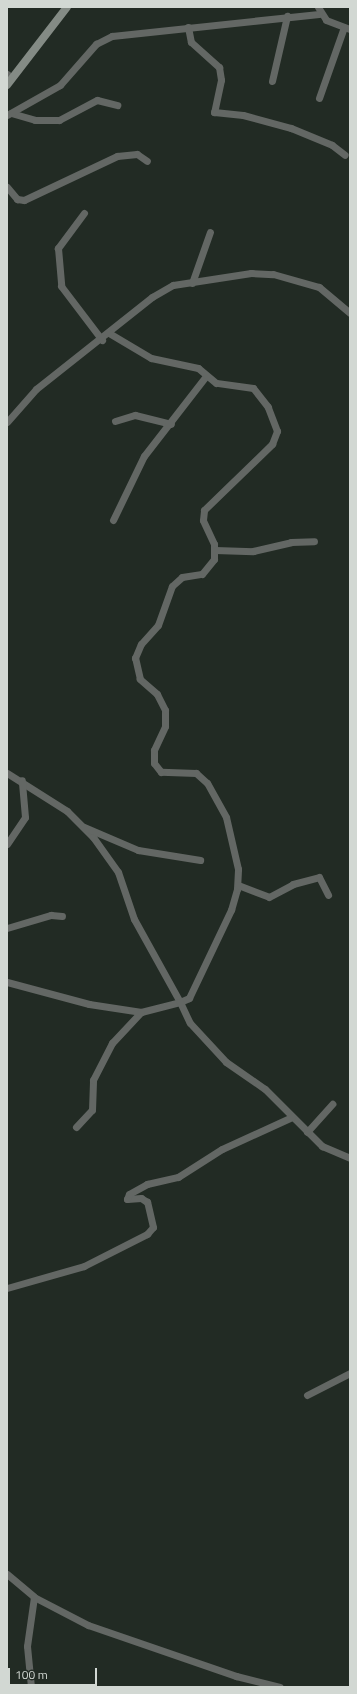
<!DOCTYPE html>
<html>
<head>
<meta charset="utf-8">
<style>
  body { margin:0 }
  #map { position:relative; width:357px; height:1694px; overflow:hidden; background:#222b24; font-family:"Titillium Web",sans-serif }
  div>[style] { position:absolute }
  .street>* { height:7px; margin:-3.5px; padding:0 3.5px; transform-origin:3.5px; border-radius:3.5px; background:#636764 }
  .secondary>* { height:8px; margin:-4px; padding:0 4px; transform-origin:4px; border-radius:4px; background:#848b85 }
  span { translate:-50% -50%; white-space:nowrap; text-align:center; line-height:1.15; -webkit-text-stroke:3px #222b24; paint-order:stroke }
  .frame { position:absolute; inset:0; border:8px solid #d2d8d3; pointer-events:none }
  .scale { position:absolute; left:8px; top:1668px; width:89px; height:18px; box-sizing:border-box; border:2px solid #d2d8d3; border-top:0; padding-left:5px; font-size:12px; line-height:14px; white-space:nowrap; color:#d2d8d3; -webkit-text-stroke:3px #222b24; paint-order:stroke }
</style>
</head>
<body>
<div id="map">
  <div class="street">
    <i style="left:318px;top:7px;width:15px;rotate:58deg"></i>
    <i style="left:326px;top:20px;width:26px;rotate:21deg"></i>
    <i style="left:188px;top:27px;width:15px;rotate:79deg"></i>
    <i style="left:191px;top:42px;width:38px;rotate:42deg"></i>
    <i style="left:219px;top:67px;width:13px;rotate:81deg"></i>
    <i style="left:221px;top:80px;width:33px;rotate:102deg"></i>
    <i style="left:214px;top:112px;width:29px;rotate:6deg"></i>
    <i style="left:243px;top:115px;width:50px;rotate:15.2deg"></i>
    <i style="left:291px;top:128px;width:44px;rotate:22.5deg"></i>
    <i style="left:332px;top:145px;width:16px;rotate:38deg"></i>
    <i style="left:7px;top:74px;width:6px;rotate:39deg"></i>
    <i style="left:272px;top:81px;width:67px;rotate:-77deg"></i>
    <i style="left:319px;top:98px;width:75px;rotate:-70.6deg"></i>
    <i style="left:11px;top:113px;width:25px;rotate:16deg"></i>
    <i style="left:35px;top:120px;width:24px"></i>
    <i style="left:59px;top:120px;width:43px;rotate:-27.8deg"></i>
    <i style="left:97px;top:100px;width:21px;rotate:14deg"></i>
    <i style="left:7px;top:115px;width:61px;rotate:-29.5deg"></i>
    <i style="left:60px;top:85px;width:55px;rotate:-48.7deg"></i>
    <i style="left:96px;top:44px;width:18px;rotate:-27deg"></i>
    <i style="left:112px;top:36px;width:208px;rotate:-6.1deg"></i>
    <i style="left:7px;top:187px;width:16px;rotate:50deg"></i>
    <i style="left:17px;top:199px;width:7px;rotate:8deg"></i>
    <i style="left:24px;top:200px;width:103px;rotate:-25.3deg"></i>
    <i style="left:117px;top:156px;width:20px;rotate:-6deg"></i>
    <i style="left:137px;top:154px;width:12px;rotate:35deg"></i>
    <i style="left:84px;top:213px;width:44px;rotate:126.6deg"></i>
    <i style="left:58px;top:248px;width:38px;rotate:85deg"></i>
    <i style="left:61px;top:286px;width:68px;rotate:52.8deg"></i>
    <i style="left:192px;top:283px;width:54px;rotate:-70.6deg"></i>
    <i style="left:115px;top:421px;width:21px;rotate:-17deg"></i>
    <i style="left:135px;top:415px;width:37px;rotate:14deg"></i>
    <i style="left:7px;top:422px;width:44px;rotate:-48.7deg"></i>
    <i style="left:36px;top:389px;width:148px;rotate:-38.4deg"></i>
    <i style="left:152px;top:297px;width:24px;rotate:-30deg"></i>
    <i style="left:173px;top:285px;width:79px;rotate:-8.7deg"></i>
    <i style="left:251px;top:273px;width:22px;rotate:3deg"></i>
    <i style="left:273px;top:274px;width:48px;rotate:15.8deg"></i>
    <i style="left:319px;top:287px;width:40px;rotate:40deg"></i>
    <i style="left:113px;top:520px;width:71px;rotate:-64.2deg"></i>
    <i style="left:144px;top:456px;width:101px;rotate:-52.2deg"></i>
    <i style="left:215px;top:550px;width:38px;rotate:2deg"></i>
    <i style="left:253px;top:551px;width:39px;rotate:-13deg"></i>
    <i style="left:291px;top:542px;width:23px;rotate:-2deg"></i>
    <i style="left:7px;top:773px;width:71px;rotate:32.3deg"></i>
    <i style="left:67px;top:811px;width:37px;rotate:45deg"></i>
    <i style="left:93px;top:837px;width:43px;rotate:54.5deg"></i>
    <i style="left:118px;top:872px;width:50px;rotate:71.2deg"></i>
    <i style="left:134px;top:919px;width:95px;rotate:61deg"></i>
    <i style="left:180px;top:1002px;width:10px;rotate:-24deg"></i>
    <i style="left:189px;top:998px;width:98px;rotate:-64.5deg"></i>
    <i style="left:231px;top:910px;width:22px;rotate:-74deg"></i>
    <i style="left:237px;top:889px;width:20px;rotate:-87deg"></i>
    <i style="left:238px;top:869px;width:53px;rotate:-103deg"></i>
    <i style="left:226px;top:817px;width:39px;rotate:-119deg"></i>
    <i style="left:207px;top:783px;width:15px;rotate:-138deg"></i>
    <i style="left:196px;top:773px;width:35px;rotate:-178deg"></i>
    <i style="left:161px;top:772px;width:11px;rotate:-128deg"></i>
    <i style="left:154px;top:763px;width:13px;rotate:-90deg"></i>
    <i style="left:154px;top:750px;width:26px;rotate:-65deg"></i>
    <i style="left:165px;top:726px;width:16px;rotate:-90deg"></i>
    <i style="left:165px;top:710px;width:18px;rotate:-117deg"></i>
    <i style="left:157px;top:694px;width:23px;rotate:-139deg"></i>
    <i style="left:140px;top:679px;width:22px;rotate:-103deg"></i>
    <i style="left:135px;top:658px;width:15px;rotate:-67deg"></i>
    <i style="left:141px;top:644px;width:25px;rotate:-48deg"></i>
    <i style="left:158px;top:625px;width:41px;rotate:-70.3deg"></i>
    <i style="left:172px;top:586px;width:13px;rotate:-42deg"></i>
    <i style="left:182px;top:577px;width:20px;rotate:-9deg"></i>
    <i style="left:202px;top:574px;width:19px;rotate:-51deg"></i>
    <i style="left:214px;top:559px;width:15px;rotate:-90deg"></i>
    <i style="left:214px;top:544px;width:26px;rotate:-115deg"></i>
    <i style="left:203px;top:520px;width:10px;rotate:-84deg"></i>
    <i style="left:204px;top:510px;width:95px;rotate:-44.1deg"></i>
    <i style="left:272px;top:444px;width:14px;rotate:-69deg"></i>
    <i style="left:277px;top:431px;width:26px;rotate:-111deg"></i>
    <i style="left:268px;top:407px;width:24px;rotate:-128deg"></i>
    <i style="left:253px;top:388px;width:37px;rotate:-172deg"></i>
    <i style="left:216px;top:383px;width:23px;rotate:-140deg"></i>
    <i style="left:198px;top:368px;width:48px;rotate:-168deg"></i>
    <i style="left:151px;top:358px;width:49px;rotate:-149.2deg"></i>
    <i style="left:84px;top:827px;width:59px;rotate:23.1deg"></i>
    <i style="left:138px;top:850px;width:63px;rotate:9.2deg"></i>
    <i style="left:7px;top:844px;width:32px;rotate:-56deg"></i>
    <i style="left:25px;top:817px;width:37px;rotate:-95deg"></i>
    <i style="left:238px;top:885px;width:33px;rotate:21deg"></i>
    <i style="left:269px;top:897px;width:27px;rotate:-28deg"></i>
    <i style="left:293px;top:884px;width:27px;rotate:-15deg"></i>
    <i style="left:319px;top:877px;width:20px;rotate:63deg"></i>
    <i style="left:7px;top:928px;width:46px;rotate:-16.5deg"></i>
    <i style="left:51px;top:915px;width:11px;rotate:5deg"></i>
    <i style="left:7px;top:982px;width:85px;rotate:15deg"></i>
    <i style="left:89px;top:1004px;width:53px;rotate:8.7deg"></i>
    <i style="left:141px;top:1012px;width:40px;rotate:-14.4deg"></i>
    <i style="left:180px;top:1002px;width:23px;rotate:65deg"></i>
    <i style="left:190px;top:1023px;width:53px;rotate:47.3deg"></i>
    <i style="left:226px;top:1062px;width:47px;rotate:34.7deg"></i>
    <i style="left:265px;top:1089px;width:81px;rotate:45deg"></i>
    <i style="left:322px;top:1146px;width:30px;rotate:23deg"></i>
    <i style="left:76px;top:1127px;width:23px;rotate:-47deg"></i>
    <i style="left:92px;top:1110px;width:30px;rotate:-88deg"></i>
    <i style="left:93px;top:1080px;width:42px;rotate:-62.8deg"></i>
    <i style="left:112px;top:1043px;width:42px;rotate:-46.9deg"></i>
    <i style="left:307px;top:1132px;width:38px;rotate:-48deg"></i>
    <i style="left:7px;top:1288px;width:80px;rotate:-15.9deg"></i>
    <i style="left:84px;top:1266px;width:71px;rotate:-26.9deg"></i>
    <i style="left:147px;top:1234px;width:9px;rotate:-49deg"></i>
    <i style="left:153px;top:1227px;width:26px;rotate:-103deg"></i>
    <i style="left:147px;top:1202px;width:7px;rotate:-146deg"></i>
    <i style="left:141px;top:1198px;width:14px;rotate:176deg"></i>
    <i style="left:127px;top:1199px;width:5px;rotate:-68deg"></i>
    <i style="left:129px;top:1194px;width:21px;rotate:-29deg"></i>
    <i style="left:147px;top:1184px;width:32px;rotate:-13deg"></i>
    <i style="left:178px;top:1177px;width:52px;rotate:-32.5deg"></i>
    <i style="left:222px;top:1149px;width:77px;rotate:-24.6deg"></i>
    <i style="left:307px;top:1395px;width:48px;rotate:-27.1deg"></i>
    <i style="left:7px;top:1574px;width:35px;rotate:40deg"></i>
    <i style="left:34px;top:1597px;width:61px;rotate:27.4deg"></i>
    <i style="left:88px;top:1625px;width:157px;rotate:19deg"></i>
    <i style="left:236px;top:1676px;width:45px;rotate:14deg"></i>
    <i style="left:31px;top:1687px;width:41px;rotate:-95.6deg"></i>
    <i style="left:27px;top:1646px;width:49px;rotate:-81.9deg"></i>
  </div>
  <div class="secondary">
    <i style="left:7px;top:85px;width:98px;rotate:-52.4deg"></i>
  </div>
  <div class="frame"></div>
  <div class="scale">100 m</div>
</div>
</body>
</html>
